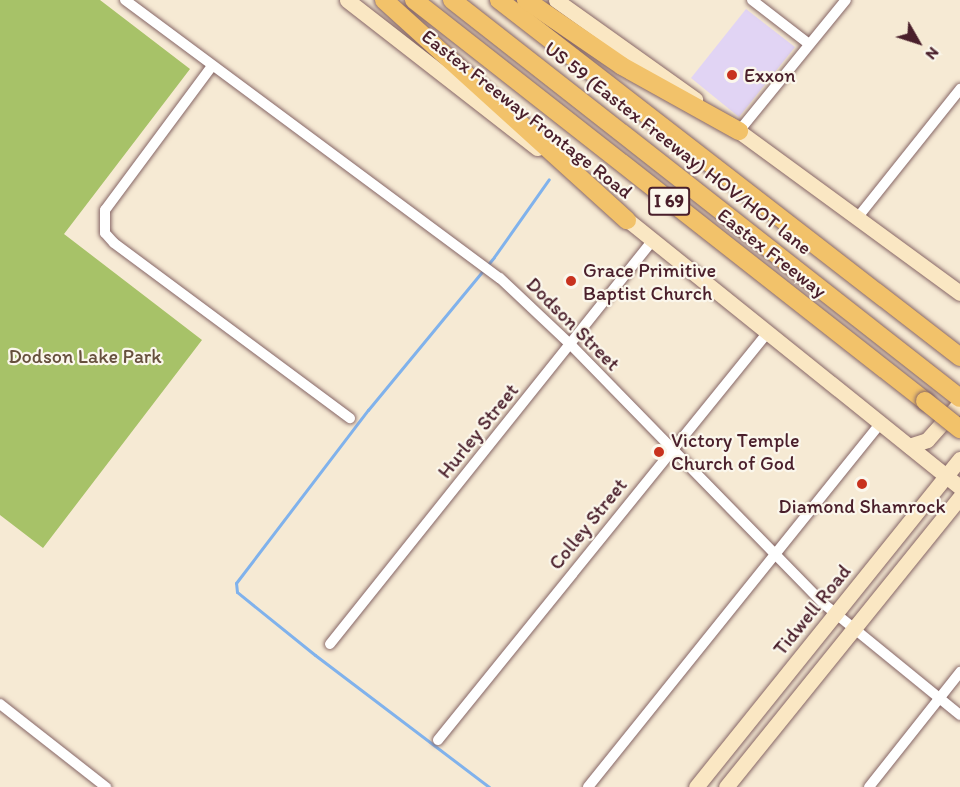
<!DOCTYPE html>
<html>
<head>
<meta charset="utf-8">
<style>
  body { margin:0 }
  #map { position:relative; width:960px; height:787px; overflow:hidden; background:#f6ead4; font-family:Itim,sans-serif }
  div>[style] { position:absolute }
  .built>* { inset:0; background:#e1d4f4 }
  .green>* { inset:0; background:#a7c268 }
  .stream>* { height:3px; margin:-1.5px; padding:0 1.5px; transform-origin:1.5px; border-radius:1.5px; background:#80b2ec }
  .roads { filter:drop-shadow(0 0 2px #866666) drop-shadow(0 0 2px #866666) }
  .street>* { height:10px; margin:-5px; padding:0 5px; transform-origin:5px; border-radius:5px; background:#fff }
  .secondary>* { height:15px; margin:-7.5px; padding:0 7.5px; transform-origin:7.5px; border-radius:7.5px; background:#fae7c3 }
  .highway>* { height:18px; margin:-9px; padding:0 9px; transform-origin:9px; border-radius:9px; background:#f2c26a }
  .bridges { filter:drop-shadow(0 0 2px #866666) drop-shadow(0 0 2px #866666) }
  .highway-bridge>* { height:18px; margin:-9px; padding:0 9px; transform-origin:9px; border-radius:9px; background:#f2c26a }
  .dots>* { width:16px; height:16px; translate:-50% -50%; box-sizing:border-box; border:3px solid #fbf7ec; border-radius:50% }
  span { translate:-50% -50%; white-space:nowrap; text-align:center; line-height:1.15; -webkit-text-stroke:4.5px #fbf7ec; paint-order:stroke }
  .shield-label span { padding:2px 4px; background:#fbf7ec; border:2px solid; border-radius:4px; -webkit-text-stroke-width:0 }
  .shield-label { font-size:18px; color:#4a1f2b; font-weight:700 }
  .poi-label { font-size:20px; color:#4a1f2b }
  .left { translate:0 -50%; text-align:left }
  .street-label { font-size:20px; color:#4a1f2b }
  .park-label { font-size:20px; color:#66503d }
  .north { position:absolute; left:888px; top:12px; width:60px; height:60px; -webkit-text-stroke:4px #fbf7ec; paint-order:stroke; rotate:129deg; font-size:16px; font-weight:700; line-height:24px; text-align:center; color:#4a1f2b }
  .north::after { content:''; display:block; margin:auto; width:21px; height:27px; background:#4a1f2b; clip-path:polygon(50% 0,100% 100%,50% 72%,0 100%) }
</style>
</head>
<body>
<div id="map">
  <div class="built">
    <i style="clip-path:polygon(746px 9px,795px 47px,739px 117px,691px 78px)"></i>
  </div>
  <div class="green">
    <i style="clip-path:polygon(0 0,100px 0,190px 69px,64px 234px,202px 340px,43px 548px,0 515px)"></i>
  </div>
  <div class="stream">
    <i style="left:489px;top:787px;width:218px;rotate:-142.8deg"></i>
    <i style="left:315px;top:655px;width:100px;rotate:-141.1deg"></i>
    <i style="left:237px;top:592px;width:9px;rotate:-96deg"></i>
    <i style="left:236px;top:583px;width:218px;rotate:-52.7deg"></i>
    <i style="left:368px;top:410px;width:198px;rotate:-50.5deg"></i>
    <i style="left:494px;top:257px;width:95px;rotate:-54.8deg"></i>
  </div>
  <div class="roads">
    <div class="street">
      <i style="left:125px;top:0;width:467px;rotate:36.6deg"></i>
      <i style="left:500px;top:278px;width:96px;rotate:43.3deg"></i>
      <i style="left:570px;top:344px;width:363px;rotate:45.7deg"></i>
      <i style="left:824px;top:604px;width:176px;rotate:39.2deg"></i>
      <i style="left:752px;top:0;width:72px;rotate:37.7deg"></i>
      <i style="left:212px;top:66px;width:179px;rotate:126.6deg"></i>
      <i style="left:105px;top:210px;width:23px;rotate:90deg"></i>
      <i style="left:105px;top:233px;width:13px;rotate:48deg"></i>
      <i style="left:114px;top:243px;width:294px;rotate:36.6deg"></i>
      <i style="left:739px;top:131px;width:169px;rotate:-50.8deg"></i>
      <i style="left:858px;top:217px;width:164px;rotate:-51.4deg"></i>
      <i style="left:330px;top:644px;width:517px;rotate:-51.36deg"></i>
      <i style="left:0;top:704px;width:135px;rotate:38.1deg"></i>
      <i style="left:438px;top:740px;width:525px;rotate:-51.03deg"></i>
      <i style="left:588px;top:787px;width:467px;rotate:-51.2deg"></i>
      <i style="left:869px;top:787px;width:147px;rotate:-51.6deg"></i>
    </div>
    <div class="secondary">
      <i style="left:347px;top:0;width:241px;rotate:37.9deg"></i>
      <i style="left:556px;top:0;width:171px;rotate:35.5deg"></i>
      <i style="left:729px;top:124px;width:286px;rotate:36.2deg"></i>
      <i style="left:619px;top:213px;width:437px;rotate:38.8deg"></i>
      <i style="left:909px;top:446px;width:19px;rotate:-18deg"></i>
      <i style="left:927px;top:440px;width:50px;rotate:-48.3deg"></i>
      <i style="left:696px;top:787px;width:421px;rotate:-51.2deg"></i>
      <i style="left:726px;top:787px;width:373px;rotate:-51.1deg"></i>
    </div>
    <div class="highway">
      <i style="left:384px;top:0;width:328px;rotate:42.2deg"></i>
      <i style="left:414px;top:0;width:650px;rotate:38.12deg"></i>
      <i style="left:452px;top:0;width:645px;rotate:38.08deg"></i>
      <i style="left:499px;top:0;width:583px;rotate:37.75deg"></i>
      <i style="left:526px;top:0;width:116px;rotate:34.5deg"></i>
      <i style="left:622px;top:66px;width:134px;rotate:29.1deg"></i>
    </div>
  </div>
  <div class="bridges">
    <div class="highway-bridge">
      <i style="left:925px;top:401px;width:45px;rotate:38.7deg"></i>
    </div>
  </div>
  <div class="dots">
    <i style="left:732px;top:75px;background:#c8321e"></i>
    <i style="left:571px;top:281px;background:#c8321e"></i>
    <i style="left:659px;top:452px;background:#c8321e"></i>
    <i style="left:862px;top:484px;background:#c8321e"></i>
  </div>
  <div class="shield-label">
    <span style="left:669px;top:201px">I 69</span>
  </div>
  <div class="poi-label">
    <span class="left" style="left:744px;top:75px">Exxon</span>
    <span class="left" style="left:583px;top:282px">Grace Primitive<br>Baptist Church</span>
    <span class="left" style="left:671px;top:452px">Victory Temple<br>Church of God</span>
    <span style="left:862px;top:506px">Diamond Shamrock</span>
  </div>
  <div class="street-label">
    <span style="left:527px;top:114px;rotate:38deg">Eastex Freeway Frontage Road</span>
    <span style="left:678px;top:148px;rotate:38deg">US 59 (Eastex Freeway) HOV/HOT lane</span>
    <span style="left:772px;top:253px;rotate:38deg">Eastex Freeway</span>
    <span style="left:573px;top:324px;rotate:45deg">Dodson Street</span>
    <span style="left:478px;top:431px;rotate:-51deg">Hurley Street</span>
    <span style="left:588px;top:524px;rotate:-51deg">Colley Street</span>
    <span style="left:812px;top:610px;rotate:-51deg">Tidwell Road</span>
  </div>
  <div class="park-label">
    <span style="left:85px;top:356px">Dodson Lake Park</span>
  </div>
  <div class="north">N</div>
</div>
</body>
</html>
